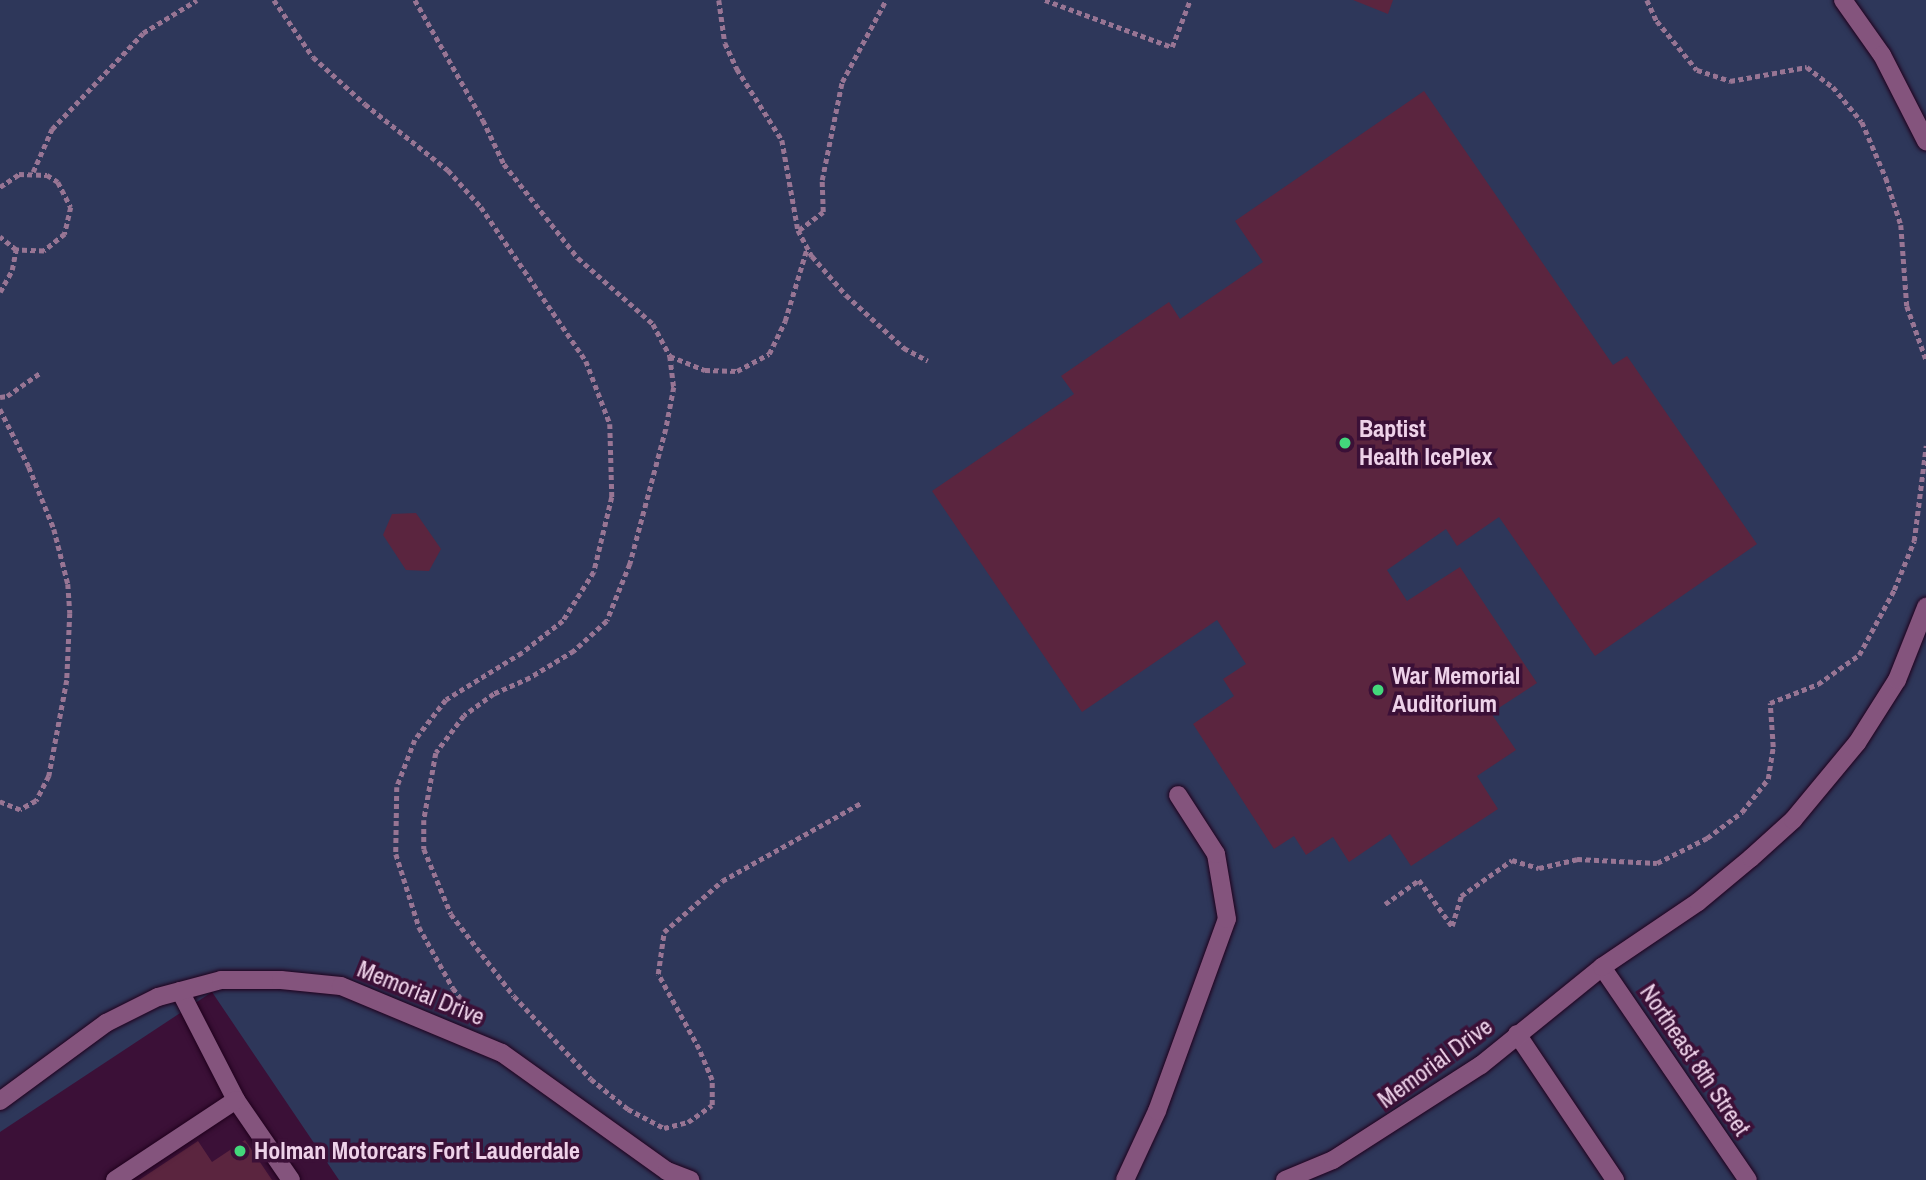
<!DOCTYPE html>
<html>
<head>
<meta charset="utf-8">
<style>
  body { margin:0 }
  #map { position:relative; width:1926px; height:1180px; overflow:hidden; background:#3b1037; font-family:"Archivo Narrow",sans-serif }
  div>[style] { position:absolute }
  .green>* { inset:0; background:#2e375a }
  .building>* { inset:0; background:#5b253f }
  .path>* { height:4.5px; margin-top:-2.25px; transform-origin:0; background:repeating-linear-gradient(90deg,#987594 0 5px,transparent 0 8.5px) }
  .roads { filter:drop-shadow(0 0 2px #20001d) drop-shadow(0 0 2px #20001d) }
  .service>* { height:18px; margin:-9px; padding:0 9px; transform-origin:9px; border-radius:9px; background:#84547d }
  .minor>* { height:18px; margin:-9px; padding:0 9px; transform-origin:9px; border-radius:9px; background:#84547d }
  .dots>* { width:19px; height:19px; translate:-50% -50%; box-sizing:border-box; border:4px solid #3b1037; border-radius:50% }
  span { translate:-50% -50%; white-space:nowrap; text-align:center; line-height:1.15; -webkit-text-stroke:7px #3b1037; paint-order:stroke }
  .poi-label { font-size:24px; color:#eed2e9; font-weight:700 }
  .left { translate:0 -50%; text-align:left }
  .street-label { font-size:24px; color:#eed2e9 }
</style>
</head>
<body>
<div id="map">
  <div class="green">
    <i style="clip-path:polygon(0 0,1926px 0,1926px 1180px,339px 1180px,212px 992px,0 1132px)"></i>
  </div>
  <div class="building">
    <i style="clip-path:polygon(1353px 0,1393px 0,1388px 14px)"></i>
    <i style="clip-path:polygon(1424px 91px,1613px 365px,1627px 356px,1757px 544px,1595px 656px,1499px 517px,1457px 546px,1446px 529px,1387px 570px,1407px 601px,1460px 567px,1537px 683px,1491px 713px,1516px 750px,1477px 776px,1498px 809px,1411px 866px,1390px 834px,1349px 862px,1333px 837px,1306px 855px,1294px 836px,1274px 849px,1193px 724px,1234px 696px,1223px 679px,1246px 664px,1217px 620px,1082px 712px,932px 491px,1074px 394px,1061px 376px,1169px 302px,1180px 319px,1263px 262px,1235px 221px)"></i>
    <i style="clip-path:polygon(416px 513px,441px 549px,429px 571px,406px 570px,383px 535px,392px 514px)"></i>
    <i style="clip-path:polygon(245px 1140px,272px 1180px,139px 1180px,198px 1141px,212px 1162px)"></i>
  </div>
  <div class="path">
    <i style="left:274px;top:0;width:69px;rotate:55.6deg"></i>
    <i style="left:313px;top:57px;width:70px;rotate:42.1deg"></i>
    <i style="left:365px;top:104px;width:106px;rotate:38.5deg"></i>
    <i style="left:448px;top:170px;width:50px;rotate:48.3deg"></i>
    <i style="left:481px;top:207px;width:186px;rotate:55.7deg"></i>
    <i style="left:586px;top:361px;width:67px;rotate:69.1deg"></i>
    <i style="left:610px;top:424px;width:73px;rotate:88.4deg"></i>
    <i style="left:612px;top:497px;width:77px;rotate:103.5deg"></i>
    <i style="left:594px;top:572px;width:58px;rotate:122.3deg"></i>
    <i style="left:563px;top:621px;width:52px;rotate:142deg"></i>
    <i style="left:522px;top:653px;width:89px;rotate:148.3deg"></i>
    <i style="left:446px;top:700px;width:51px;rotate:127.8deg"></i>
    <i style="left:415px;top:740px;width:50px;rotate:111deg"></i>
    <i style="left:397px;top:787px;width:67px;rotate:90.9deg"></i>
    <i style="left:396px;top:854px;width:77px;rotate:72.5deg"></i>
    <i style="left:419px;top:927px;width:70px;rotate:60.9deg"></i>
    <i style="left:453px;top:988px;width:30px;rotate:53deg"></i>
    <i style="left:415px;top:0;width:138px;rotate:60.5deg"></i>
    <i style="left:483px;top:120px;width:49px;rotate:64.5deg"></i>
    <i style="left:504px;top:164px;width:120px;rotate:51.8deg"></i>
    <i style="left:578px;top:258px;width:100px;rotate:41.3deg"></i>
    <i style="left:653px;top:324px;width:36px;rotate:62deg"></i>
    <i style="left:670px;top:356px;width:31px;rotate:83deg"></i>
    <i style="left:674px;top:387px;width:43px;rotate:100.8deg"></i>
    <i style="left:666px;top:429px;width:140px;rotate:104.9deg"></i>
    <i style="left:630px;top:564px;width:61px;rotate:112deg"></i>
    <i style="left:607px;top:621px;width:45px;rotate:137.7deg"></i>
    <i style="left:574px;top:651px;width:52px;rotate:148.5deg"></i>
    <i style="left:530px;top:678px;width:39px;rotate:156deg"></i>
    <i style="left:494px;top:694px;width:37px;rotate:144deg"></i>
    <i style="left:464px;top:716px;width:46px;rotate:127.1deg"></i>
    <i style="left:436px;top:753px;width:68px;rotate:100.2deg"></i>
    <i style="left:424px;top:820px;width:29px;rotate:90deg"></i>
    <i style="left:424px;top:849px;width:70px;rotate:67.4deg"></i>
    <i style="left:451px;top:914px;width:103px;rotate:52.5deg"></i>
    <i style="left:514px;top:996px;width:113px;rotate:47.1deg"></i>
    <i style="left:591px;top:1079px;width:48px;rotate:39deg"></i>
    <i style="left:628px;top:1109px;width:41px;rotate:27.8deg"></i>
    <i style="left:664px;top:1128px;width:25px;rotate:-14deg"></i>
    <i style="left:688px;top:1122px;width:29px;rotate:-35deg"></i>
    <i style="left:712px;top:1105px;width:25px;rotate:-90deg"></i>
    <i style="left:712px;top:1080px;width:34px;rotate:-113deg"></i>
    <i style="left:699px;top:1049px;width:85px;rotate:-118.7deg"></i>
    <i style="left:658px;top:974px;width:42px;rotate:-81.9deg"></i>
    <i style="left:664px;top:932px;width:77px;rotate:-41.3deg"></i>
    <i style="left:722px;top:881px;width:159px;rotate:-29.3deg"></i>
    <i style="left:719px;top:0;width:43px;rotate:82.1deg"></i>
    <i style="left:725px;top:43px;width:29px;rotate:65deg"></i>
    <i style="left:737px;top:69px;width:84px;rotate:57.6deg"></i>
    <i style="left:782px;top:140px;width:91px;rotate:79.9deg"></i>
    <i style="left:798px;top:230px;width:30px;rotate:62deg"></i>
    <i style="left:812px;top:256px;width:52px;rotate:48.9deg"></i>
    <i style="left:846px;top:295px;width:79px;rotate:42.4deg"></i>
    <i style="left:904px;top:348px;width:27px;rotate:28deg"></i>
    <i style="left:1045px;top:0;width:135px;rotate:20.3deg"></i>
    <i style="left:1172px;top:47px;width:50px;rotate:-69deg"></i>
    <i style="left:1647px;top:0;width:23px;rotate:65deg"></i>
    <i style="left:1657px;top:21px;width:63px;rotate:50.8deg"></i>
    <i style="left:1697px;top:70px;width:35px;rotate:18deg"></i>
    <i style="left:1730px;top:81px;width:78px;rotate:-10.3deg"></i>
    <i style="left:1807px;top:67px;width:33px;rotate:38deg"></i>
    <i style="left:1833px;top:87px;width:45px;rotate:50.4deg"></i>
    <i style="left:1862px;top:122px;width:61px;rotate:66.8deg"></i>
    <i style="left:1886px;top:178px;width:49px;rotate:72.3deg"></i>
    <i style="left:1901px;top:225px;width:81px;rotate:85.8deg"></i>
    <i style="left:1907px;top:306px;width:56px;rotate:70.3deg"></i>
    <i style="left:33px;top:172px;width:47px;rotate:-66.2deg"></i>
    <i style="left:52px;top:129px;width:132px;rotate:-46.5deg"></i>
    <i style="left:143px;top:33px;width:63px;rotate:-31.4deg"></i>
    <i style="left:0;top:187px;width:23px;rotate:-34deg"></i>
    <i style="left:19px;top:174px;width:28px;rotate:2deg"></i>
    <i style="left:47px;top:175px;width:13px;rotate:32deg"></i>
    <i style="left:58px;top:182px;width:28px;rotate:63deg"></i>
    <i style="left:71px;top:207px;width:28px;rotate:103deg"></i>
    <i style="left:65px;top:234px;width:27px;rotate:141deg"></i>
    <i style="left:44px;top:251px;width:28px;rotate:-178deg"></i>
    <i style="left:16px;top:250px;width:21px;rotate:-141deg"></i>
    <i style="left:799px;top:230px;width:30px;rotate:-37deg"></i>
    <i style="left:823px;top:212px;width:32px;rotate:-92deg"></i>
    <i style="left:822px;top:180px;width:100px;rotate:-78.5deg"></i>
    <i style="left:842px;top:82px;width:93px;rotate:-61.8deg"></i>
    <i style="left:0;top:292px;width:25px;rotate:-61deg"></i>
    <i style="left:12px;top:270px;width:20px;rotate:-79deg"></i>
    <i style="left:670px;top:356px;width:38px;rotate:22deg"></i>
    <i style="left:705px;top:370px;width:32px;rotate:2deg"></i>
    <i style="left:737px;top:371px;width:36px;rotate:-28deg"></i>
    <i style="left:769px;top:354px;width:37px;rotate:-64deg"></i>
    <i style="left:785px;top:321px;width:76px;rotate:-73.2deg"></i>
    <i style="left:0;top:397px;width:7px;rotate:-8deg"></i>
    <i style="left:7px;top:396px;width:40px;rotate:-34.9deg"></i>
    <i style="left:0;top:409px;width:65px;rotate:63.4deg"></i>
    <i style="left:29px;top:467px;width:67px;rotate:68deg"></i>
    <i style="left:54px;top:529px;width:57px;rotate:75.7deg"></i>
    <i style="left:68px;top:584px;width:29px;rotate:86deg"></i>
    <i style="left:70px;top:613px;width:67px;rotate:92.6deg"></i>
    <i style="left:67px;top:680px;width:98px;rotate:100.6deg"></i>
    <i style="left:49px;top:776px;width:28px;rotate:117deg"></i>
    <i style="left:36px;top:801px;width:18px;rotate:151deg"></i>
    <i style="left:20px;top:810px;width:22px;rotate:-158deg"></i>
    <i style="left:1385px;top:904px;width:42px;rotate:-35.2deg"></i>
    <i style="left:1419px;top:880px;width:57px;rotate:54.3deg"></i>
    <i style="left:1452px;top:926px;width:31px;rotate:-73deg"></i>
    <i style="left:1461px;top:896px;width:62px;rotate:-35.2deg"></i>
    <i style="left:1512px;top:860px;width:28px;rotate:17deg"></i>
    <i style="left:1539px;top:868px;width:39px;rotate:-13deg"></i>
    <i style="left:1577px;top:859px;width:80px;rotate:2.9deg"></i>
    <i style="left:1657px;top:863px;width:56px;rotate:-26.6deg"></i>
    <i style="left:1707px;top:838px;width:44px;rotate:-36.6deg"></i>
    <i style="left:1742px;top:812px;width:42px;rotate:-51.8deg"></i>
    <i style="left:1768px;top:779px;width:32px;rotate:-81deg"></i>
    <i style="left:1773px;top:747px;width:44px;rotate:-93.9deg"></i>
    <i style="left:1770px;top:703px;width:52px;rotate:-21.6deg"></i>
    <i style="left:1818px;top:684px;width:50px;rotate:-35.3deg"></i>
    <i style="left:1859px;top:655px;width:74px;rotate:-61.7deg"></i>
    <i style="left:1894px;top:590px;width:53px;rotate:-67.8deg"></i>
    <i style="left:1914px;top:541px;width:96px;rotate:-82.8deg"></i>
  </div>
  <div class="roads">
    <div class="service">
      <i style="left:180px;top:991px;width:123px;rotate:62.8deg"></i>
      <i style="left:236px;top:1100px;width:97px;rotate:55.5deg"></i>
      <i style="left:115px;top:1180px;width:145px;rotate:-33.5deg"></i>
      <i style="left:1125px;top:1180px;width:76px;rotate:-65.1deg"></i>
      <i style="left:1157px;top:1111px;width:204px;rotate:-70deg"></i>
      <i style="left:1227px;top:919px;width:66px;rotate:-99.6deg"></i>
      <i style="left:1216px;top:854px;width:70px;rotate:-122.8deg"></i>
    </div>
    <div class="minor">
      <i style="left:1843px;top:0;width:67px;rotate:54.7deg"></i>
      <i style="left:1882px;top:55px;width:97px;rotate:62.9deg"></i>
      <i style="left:1602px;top:967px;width:258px;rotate:55.6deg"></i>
      <i style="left:1517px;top:1034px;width:176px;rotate:56.1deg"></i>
      <i style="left:0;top:1101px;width:132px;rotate:-36.3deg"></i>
      <i style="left:106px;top:1023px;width:58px;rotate:-26.6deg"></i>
      <i style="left:158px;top:997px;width:65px;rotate:-15.1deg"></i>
      <i style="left:221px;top:980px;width:60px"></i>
      <i style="left:281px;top:980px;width:60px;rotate:5.7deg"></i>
      <i style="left:341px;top:986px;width:174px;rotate:22.6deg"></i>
      <i style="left:502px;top:1053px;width:203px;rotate:35.6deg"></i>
      <i style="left:667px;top:1171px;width:25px;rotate:21deg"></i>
      <i style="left:1285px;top:1180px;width:52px;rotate:-22.6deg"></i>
      <i style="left:1333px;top:1160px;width:176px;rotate:-32.7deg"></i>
      <i style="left:1481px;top:1065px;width:156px;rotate:-39deg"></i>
      <i style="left:1602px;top:967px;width:116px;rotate:-34.1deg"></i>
      <i style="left:1698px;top:902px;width:69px;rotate:-39.7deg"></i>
      <i style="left:1751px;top:858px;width:57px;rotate:-42.1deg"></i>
      <i style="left:1793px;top:820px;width:100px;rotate:-50.3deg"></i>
      <i style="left:1857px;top:743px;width:75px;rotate:-57.6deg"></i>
      <i style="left:1897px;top:680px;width:79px;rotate:-68.3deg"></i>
    </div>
  </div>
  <div class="dots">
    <i style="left:1345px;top:443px;background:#43d77b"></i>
    <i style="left:1378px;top:690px;background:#43d77b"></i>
    <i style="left:240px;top:1151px;background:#43d77b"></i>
  </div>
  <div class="poi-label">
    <span class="left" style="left:1359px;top:443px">Baptist<br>Health IcePlex</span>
    <span class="left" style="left:1392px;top:690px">War Memorial<br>Auditorium</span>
    <span class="left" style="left:254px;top:1151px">Holman Motorcars Fort Lauderdale</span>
  </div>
  <div class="street-label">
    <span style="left:421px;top:993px;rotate:22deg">Memorial Drive</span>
    <span style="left:1695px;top:1060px;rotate:56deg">Northeast 8th Street</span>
    <span style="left:1435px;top:1063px;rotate:-36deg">Memorial Drive</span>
  </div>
</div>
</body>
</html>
